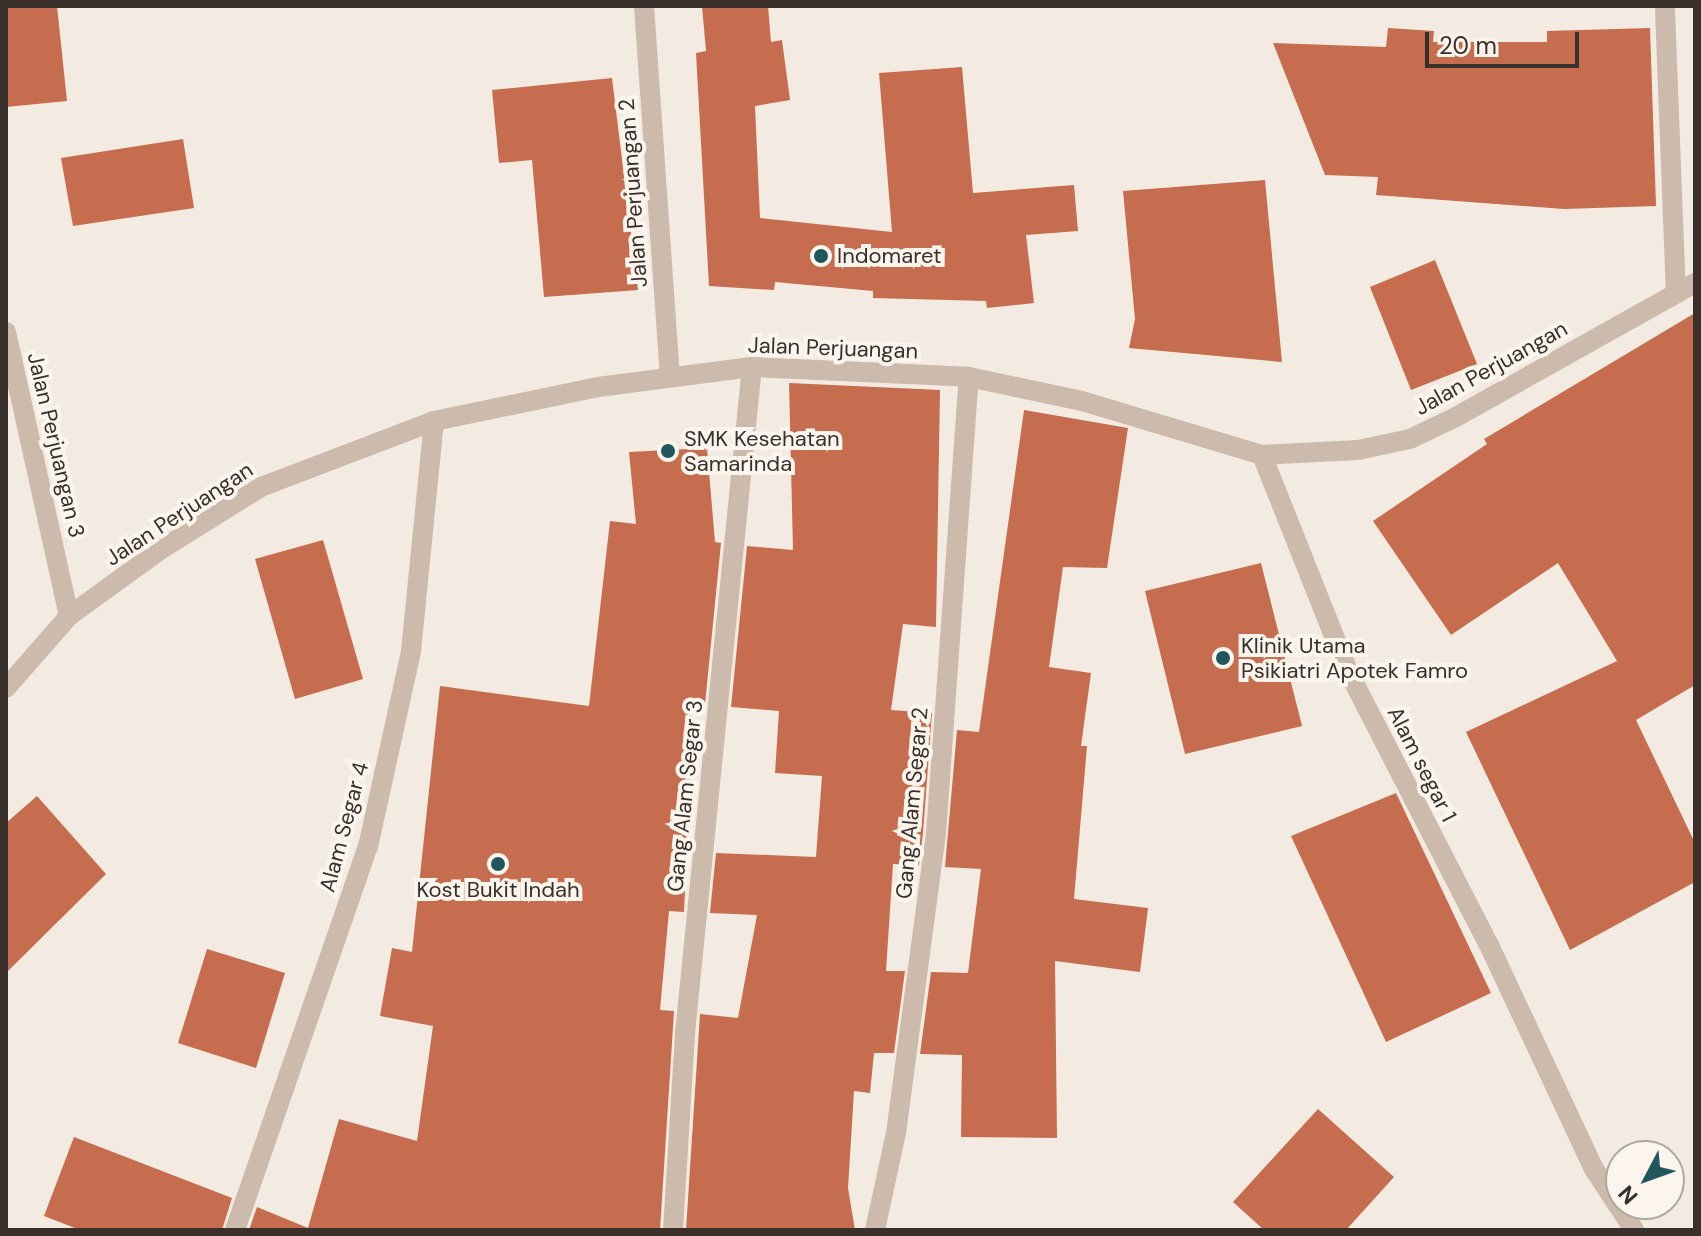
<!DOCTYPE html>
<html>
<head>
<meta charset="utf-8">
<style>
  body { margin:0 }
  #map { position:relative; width:1701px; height:1236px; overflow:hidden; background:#f3ebe1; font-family:"DM Sans",sans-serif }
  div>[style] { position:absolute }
  .building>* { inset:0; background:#c56d4e }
  .minor>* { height:20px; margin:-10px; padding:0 10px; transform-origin:10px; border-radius:10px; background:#ccbbac }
  .tertiary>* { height:20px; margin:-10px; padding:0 10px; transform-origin:10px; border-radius:10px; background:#ccbbac }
  .dots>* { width:22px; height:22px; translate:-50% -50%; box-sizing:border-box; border:4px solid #fbf5ee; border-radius:50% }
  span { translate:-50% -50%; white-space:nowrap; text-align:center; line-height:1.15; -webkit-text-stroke:8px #fbf5ee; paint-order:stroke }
  .street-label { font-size:22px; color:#3a302b }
  .poi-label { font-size:22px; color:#3a302b }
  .left { translate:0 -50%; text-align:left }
  .frame { position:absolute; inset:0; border:8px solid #3a302b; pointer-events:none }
  .north { position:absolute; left:1605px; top:1140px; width:80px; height:80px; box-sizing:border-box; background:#fbf5ee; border:2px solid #aea6a0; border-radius:50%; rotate:229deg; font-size:22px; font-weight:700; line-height:32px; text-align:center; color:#3a302b }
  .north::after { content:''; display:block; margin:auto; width:28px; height:36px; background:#20575c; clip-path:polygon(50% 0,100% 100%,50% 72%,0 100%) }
  .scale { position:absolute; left:1425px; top:32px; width:154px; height:36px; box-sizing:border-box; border:4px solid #3a302b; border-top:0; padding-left:10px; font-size:24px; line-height:28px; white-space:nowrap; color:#3a302b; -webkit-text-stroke:6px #fbf5ee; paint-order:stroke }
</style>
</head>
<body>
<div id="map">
  <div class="building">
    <i style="clip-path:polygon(6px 6px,57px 6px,67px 101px,6px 107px)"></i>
    <i style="clip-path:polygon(702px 6px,768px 6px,771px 42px,782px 40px,790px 100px,755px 106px,760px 218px,892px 232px,879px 73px,962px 67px,973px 193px,1074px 185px,1078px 231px,1026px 235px,1034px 303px,987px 308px,986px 301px,873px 298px,873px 291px,775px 282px,774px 290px,709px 286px,696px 53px,706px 51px)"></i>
    <i style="clip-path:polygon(1388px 28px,1434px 31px,1433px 42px,1547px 42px,1547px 31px,1650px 28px,1656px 206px,1564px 209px,1376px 195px,1378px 177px,1325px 175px,1273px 43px,1386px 47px)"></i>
    <i style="clip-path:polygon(612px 78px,638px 290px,544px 297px,532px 160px,499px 163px,492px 90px)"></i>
    <i style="clip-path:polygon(183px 139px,194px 208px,73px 226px,61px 158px)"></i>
    <i style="clip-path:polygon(1265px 180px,1282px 362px,1129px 348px,1135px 319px,1123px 191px)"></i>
    <i style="clip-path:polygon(1435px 260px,1477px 364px,1411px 390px,1370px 287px)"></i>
    <i style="clip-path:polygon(1695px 313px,1695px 685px,1636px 720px,1695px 843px,1695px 882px,1570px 950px,1466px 732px,1617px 661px,1558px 563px,1451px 635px,1373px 521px,1487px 444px,1484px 439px)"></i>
    <i style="clip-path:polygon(789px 383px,940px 390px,936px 627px,903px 624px,891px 710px,932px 713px,923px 833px,919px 865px,893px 864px,886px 971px,905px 971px,894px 1053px,874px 1053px,870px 1093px,854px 1091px,848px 1188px,855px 1230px,686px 1230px,700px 1014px,738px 1018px,757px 915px,710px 913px,716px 853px,816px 857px,822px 776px,775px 773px,779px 711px,731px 707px,747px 546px,793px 550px)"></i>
    <i style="clip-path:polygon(1024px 410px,1128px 428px,1107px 568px,1063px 567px,1049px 667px,1091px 673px,1081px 746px,1087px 746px,1074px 899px,1148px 908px,1140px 972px,1055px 961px,1057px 1138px,961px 1137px,962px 1055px,920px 1054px,931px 972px,968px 973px,981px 869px,945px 867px,957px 730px,979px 732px)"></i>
    <i style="clip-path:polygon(707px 448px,715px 542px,721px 543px,705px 704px,694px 703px,684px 912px,669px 911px,660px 1010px,674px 1011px,660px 1230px,249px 1230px,257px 1207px,308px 1228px,339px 1119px,417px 1141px,433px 1026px,380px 1016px,392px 948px,412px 952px,440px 686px,589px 706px,610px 521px,636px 524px,629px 452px)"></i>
    <i style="clip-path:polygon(323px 540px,363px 679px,295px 699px,255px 559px)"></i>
    <i style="clip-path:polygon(1261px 563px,1302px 726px,1185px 754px,1145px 591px)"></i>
    <i style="clip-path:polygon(1396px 793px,1491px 993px,1386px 1042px,1291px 836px)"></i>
    <i style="clip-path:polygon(37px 796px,106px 874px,6px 973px,6px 823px)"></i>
    <i style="clip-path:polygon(207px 949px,285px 973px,256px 1068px,178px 1043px)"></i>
    <i style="clip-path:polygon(1318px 1109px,1394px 1177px,1346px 1230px,1264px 1230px,1233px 1202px)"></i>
    <i style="clip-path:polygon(74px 1137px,232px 1198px,222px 1230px,80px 1230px,44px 1216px)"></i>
  </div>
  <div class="minor">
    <i style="left:644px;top:6px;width:372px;rotate:86deg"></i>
    <i style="left:1665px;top:10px;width:281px;rotate:87.8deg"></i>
    <i style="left:6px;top:332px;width:291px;rotate:77.5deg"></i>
    <i style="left:1262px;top:455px;width:232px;rotate:68.3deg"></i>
    <i style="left:1348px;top:671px;width:308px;rotate:62.8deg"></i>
    <i style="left:1489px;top:945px;width:247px;rotate:64.9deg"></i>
    <i style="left:1594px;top:1169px;width:73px;rotate:56.7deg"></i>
    <i style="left:235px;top:1230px;width:405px;rotate:-70.9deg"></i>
    <i style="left:368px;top:847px;width:201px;rotate:-77.6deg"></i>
    <i style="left:411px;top:651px;width:231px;rotate:-84.3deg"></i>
    <i style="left:673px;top:1230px;width:197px;rotate:-86.5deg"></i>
    <i style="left:685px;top:1033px;width:669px;rotate:-84.26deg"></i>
    <i style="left:875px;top:1230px;width:99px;rotate:-77.8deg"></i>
    <i style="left:896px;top:1133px;width:302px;rotate:-82.4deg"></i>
    <i style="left:936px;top:834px;width:458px;rotate:-85.9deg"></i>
  </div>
  <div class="tertiary">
    <i style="left:6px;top:688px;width:96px;rotate:-48.8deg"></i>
    <i style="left:69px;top:616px;width:116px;rotate:-35.9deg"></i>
    <i style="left:163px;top:548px;width:115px;rotate:-31.9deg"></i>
    <i style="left:261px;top:487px;width:185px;rotate:-20.9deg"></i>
    <i style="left:434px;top:421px;width:167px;rotate:-11.7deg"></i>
    <i style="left:598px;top:387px;width:155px;rotate:-7.4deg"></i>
    <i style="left:752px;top:367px;width:217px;rotate:2.6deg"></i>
    <i style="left:969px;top:377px;width:116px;rotate:12deg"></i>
    <i style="left:1082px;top:401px;width:188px;rotate:16.7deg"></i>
    <i style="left:1262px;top:455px;width:96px;rotate:-3deg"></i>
    <i style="left:1358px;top:450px;width:53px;rotate:-11.9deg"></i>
    <i style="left:1410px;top:439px;width:51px;rotate:-25.6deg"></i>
    <i style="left:1456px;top:417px;width:274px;rotate:-29.3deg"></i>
  </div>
  <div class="dots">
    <i style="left:821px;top:256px;background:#20575c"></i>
    <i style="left:668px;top:451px;background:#20575c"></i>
    <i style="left:1223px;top:658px;background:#20575c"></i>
    <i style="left:498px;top:864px;background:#20575c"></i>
  </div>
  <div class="street-label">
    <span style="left:633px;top:193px;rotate:-94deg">Jalan Perjuangan 2</span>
    <span style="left:833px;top:348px;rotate:2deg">Jalan Perjuangan</span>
    <span style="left:1491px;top:368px;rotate:-29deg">Jalan Perjuangan</span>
    <span style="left:56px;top:445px;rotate:77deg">Jalan Perjuangan 3</span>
    <span style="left:179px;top:514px;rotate:-33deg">Jalan Perjuangan</span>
    <span style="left:1422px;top:764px;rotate:63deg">Alam segar 1</span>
    <span style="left:685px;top:796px;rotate:-84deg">Gang Alam Segar 3</span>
    <span style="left:912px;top:803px;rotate:-85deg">Gang Alam Segar 2</span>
    <span style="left:344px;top:827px;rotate:-75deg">Alam Segar 4</span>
  </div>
  <div class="poi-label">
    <span class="left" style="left:837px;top:256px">Indomaret</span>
    <span class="left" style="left:684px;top:451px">SMK Kesehatan<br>Samarinda</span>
    <span class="left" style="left:1241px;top:658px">Klinik Utama<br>Psikiatri Apotek Famro</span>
    <span style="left:498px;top:890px">Kost Bukit Indah</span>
  </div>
  <div class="frame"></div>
  <div class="north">N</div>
  <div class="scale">20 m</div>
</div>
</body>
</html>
